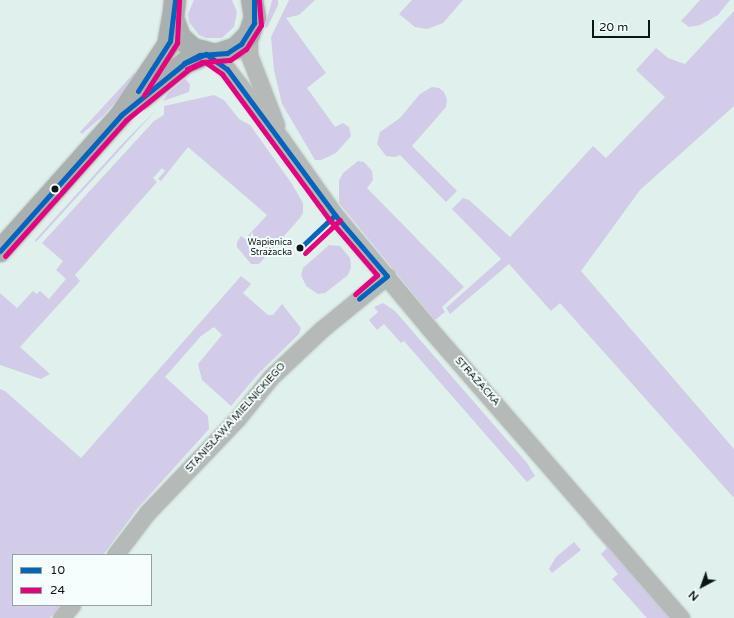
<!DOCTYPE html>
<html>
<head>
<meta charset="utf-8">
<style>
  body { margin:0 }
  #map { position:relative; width:734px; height:618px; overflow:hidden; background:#e0f0ec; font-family:"Varela Round",sans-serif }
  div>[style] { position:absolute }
  .green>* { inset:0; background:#d2cce8 }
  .roads { filter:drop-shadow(0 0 1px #c0cbc9) drop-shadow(0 0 1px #c0cbc9) }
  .street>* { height:17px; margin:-8.5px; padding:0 8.5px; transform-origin:8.5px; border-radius:8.5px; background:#b5bab9 }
  .secondary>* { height:22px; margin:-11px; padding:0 11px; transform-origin:11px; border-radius:11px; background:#aab0af }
  .bus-1>* { height:5px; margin:-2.5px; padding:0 2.5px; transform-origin:2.5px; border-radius:2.5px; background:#0065bd }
  .bus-2>* { height:5px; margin:-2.5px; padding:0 2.5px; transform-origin:2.5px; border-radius:2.5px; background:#e5007d }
  .dots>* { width:11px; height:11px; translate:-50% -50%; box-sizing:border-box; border:2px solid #f4fffd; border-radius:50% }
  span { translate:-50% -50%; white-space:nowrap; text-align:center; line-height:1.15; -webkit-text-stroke:4px #f4fffd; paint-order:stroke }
  .bus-label { font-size:9px; color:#0c1614 }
  .right { translate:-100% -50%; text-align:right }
  .street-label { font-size:10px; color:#0c1614 }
  .legend { position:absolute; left:12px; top:554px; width:140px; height:52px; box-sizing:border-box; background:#f4fffd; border:1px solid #97a2a0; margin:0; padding:5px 7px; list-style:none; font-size:12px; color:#0c1614 }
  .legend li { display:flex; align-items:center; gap:8px; height:20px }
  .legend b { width:20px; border:1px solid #97a2a0 }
  .north { position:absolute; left:682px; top:566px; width:40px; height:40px; -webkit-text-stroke:3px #f4fffd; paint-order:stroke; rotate:221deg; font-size:11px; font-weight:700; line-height:16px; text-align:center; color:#0c1614 }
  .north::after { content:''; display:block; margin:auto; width:14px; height:18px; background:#0c1614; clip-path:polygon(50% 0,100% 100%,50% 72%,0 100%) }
  .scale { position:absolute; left:592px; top:20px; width:58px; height:18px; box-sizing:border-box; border:2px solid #0c1614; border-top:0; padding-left:5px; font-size:12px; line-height:14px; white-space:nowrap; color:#0c1614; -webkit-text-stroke:3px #f4fffd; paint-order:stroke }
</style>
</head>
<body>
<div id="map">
  <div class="green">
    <i style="clip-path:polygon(194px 0,232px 0,237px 12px,234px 27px,222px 38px,206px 38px,199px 35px,189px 22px,188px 14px)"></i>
    <i style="clip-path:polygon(272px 0,278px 0,278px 5px,267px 28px,265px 27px)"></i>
    <i style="clip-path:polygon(289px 0,315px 0,299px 15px,286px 18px,326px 73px,307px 88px,335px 127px,343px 123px,349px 127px,351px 136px,336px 153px,321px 160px,315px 160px,282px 104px,274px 70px,271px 37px)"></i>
    <i style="clip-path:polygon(412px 0,463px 0,443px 23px,427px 29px,415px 27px,399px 14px)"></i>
    <i style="clip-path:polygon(700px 0,730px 0,718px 15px,700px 25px,689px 27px,681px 21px)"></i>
    <i style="clip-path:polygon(734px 11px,734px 106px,640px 190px,581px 271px,734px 449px,734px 498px,560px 303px,551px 311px,509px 264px,450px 314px,446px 308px,501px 259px,452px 209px,463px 198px,469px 200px,510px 237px,593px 146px,606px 158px,665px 97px,636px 70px,656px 48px,668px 58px,685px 64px)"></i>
    <i style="clip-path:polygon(134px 73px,136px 74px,125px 91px,104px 115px,82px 134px,80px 132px)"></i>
    <i style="clip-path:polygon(185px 79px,190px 84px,189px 92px,163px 101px,168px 93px)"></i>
    <i style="clip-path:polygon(432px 87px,439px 88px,444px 92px,447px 99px,446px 107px,412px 146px,457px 191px,446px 202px,400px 155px,395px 157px,386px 156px,377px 144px,380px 132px,400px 118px,420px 94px)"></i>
    <i style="clip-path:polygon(214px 95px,224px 100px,239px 119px,250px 125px,292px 184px,303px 203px,303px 213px,300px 218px,259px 264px,251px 264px,237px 247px,237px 242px,241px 236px,245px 239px,267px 215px,188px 147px,161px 181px,158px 179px,165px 171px,162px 168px,153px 178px,157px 182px,75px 275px,80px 281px,20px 347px,50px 374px,41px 379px,0 365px,0 293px,17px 308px,33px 291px,37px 294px,40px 291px,49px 299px,66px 279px,56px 270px,63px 261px,42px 243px,154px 121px,164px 115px,164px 106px)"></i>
    <i style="clip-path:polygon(157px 109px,36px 242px,35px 240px,124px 142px)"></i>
    <i style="clip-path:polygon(358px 161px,364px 162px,372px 171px,373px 180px,367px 188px,464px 287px,442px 307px,445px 312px,435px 320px,339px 203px,339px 181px,343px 173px)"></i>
    <i style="clip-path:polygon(329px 245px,340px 246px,350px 258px,351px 267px,348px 275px,325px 293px,318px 294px,306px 286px,301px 275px,303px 268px)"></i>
    <i style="clip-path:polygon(241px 276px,251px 284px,243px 293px,268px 315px,273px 315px,282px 304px,301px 328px,299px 334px,259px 373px,231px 406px,202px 380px,198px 364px,222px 335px,214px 327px,201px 336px,165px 377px,208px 416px,209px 429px,137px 509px,103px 555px,13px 555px,13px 605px,61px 605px,50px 618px,0 618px,0 389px,5px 391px,81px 458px)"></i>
    <i style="clip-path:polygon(383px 303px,395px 311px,527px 463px,535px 476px,527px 482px,404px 341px,401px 343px,384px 324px,377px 330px,369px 320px,378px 312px,374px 307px)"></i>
    <i style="clip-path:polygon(587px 522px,671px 618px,647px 618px,612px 579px,618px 574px,601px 554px,607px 548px,585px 523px)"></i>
    <i style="clip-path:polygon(574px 542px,581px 550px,552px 573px,549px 569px,556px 557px)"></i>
  </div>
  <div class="roads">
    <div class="street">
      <i style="left:249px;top:35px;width:20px;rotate:90deg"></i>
      <i style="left:249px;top:55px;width:75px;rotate:68.9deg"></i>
      <i style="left:210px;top:55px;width:22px;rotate:39deg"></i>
      <i style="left:227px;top:69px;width:90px;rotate:52.2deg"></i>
      <i style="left:282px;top:140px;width:92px;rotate:54.8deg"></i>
      <i style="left:335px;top:215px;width:147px;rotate:50.2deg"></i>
      <i style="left:429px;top:328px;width:384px;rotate:49deg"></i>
      <i style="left:115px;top:555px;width:53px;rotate:-52.7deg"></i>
      <i style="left:147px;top:513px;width:132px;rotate:-46.2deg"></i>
      <i style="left:238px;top:418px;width:53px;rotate:-51.2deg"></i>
      <i style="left:271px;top:377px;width:70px;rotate:-43.3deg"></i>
      <i style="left:322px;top:329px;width:84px;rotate:-39.2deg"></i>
      <i style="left:61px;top:618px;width:17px;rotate:-50deg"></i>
    </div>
    <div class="secondary">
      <i style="left:175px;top:0;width:18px;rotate:96deg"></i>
      <i style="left:173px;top:18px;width:20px;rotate:70deg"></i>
      <i style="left:180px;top:37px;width:18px;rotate:43deg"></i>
      <i style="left:193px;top:49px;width:24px;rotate:15deg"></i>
      <i style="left:216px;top:55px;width:21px;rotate:-19deg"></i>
      <i style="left:236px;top:48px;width:18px;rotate:-45deg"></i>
      <i style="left:249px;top:35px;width:18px;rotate:-71deg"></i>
      <i style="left:255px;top:18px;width:18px;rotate:-99deg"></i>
      <i style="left:141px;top:99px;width:57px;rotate:-39.3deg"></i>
      <i style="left:185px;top:63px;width:23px;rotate:-23deg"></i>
      <i style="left:0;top:251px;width:182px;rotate:-48.3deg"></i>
      <i style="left:121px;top:115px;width:84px;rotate:-56.1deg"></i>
      <i style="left:168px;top:45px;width:27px;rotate:-80deg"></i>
    </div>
  </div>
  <div class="bus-1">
    <i style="left:184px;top:63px;width:18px;rotate:-27deg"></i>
    <i style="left:200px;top:55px;width:27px;rotate:-4deg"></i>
    <i style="left:227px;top:53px;width:17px;rotate:-33deg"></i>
    <i style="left:241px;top:44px;width:25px;rotate:-58deg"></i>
    <i style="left:254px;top:23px;width:23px;rotate:-90deg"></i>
    <i style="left:138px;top:91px;width:59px;rotate:-57.4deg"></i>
    <i style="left:170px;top:41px;width:41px;rotate:-83deg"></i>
    <i style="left:300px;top:248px;width:48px;rotate:-43.3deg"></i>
    <i style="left:0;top:251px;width:182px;rotate:-48.3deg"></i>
    <i style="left:121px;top:115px;width:82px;rotate:-39.1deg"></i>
    <i style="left:185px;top:63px;width:23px;rotate:-23deg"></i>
    <i style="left:206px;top:54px;width:26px;rotate:36deg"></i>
    <i style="left:227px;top:69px;width:182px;rotate:53.5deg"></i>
    <i style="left:335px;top:215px;width:80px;rotate:49.6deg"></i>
    <i style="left:387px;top:276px;width:36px;rotate:141deg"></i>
  </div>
  <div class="bus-2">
    <i style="left:187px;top:69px;width:17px;rotate:-25deg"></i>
    <i style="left:202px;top:62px;width:28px;rotate:-4deg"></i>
    <i style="left:230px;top:60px;width:19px;rotate:-35deg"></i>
    <i style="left:246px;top:49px;width:28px;rotate:-58deg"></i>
    <i style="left:261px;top:25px;width:25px;rotate:-95deg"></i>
    <i style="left:144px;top:95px;width:62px;rotate:-57.6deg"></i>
    <i style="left:177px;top:43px;width:43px;rotate:-87.3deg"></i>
    <i style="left:305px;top:253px;width:48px;rotate:-43.3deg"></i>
    <i style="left:5px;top:256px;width:182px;rotate:-48.3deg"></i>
    <i style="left:126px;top:120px;width:81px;rotate:-39deg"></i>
    <i style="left:189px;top:69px;width:17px;rotate:-24deg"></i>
    <i style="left:205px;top:62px;width:21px;rotate:35deg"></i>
    <i style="left:222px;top:74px;width:180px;rotate:53.6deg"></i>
    <i style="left:329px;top:219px;width:74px;rotate:49.4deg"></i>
    <i style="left:377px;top:275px;width:29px;rotate:139deg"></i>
  </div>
  <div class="dots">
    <i style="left:55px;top:189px;background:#0c1614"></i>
    <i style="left:300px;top:248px;background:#0c1614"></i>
  </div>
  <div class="bus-label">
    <span class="right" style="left:292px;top:248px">Wapienica<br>Strażacka</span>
  </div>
  <div class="street-label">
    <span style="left:477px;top:382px;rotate:48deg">STRAŻACKA</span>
    <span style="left:236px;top:418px;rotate:-48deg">STANISŁAWA MIELNICKIEGO</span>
  </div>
  <ul class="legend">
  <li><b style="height:5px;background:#0065bd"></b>10</li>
  <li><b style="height:5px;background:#e5007d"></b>24</li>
  </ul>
  <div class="north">N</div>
  <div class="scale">20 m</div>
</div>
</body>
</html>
